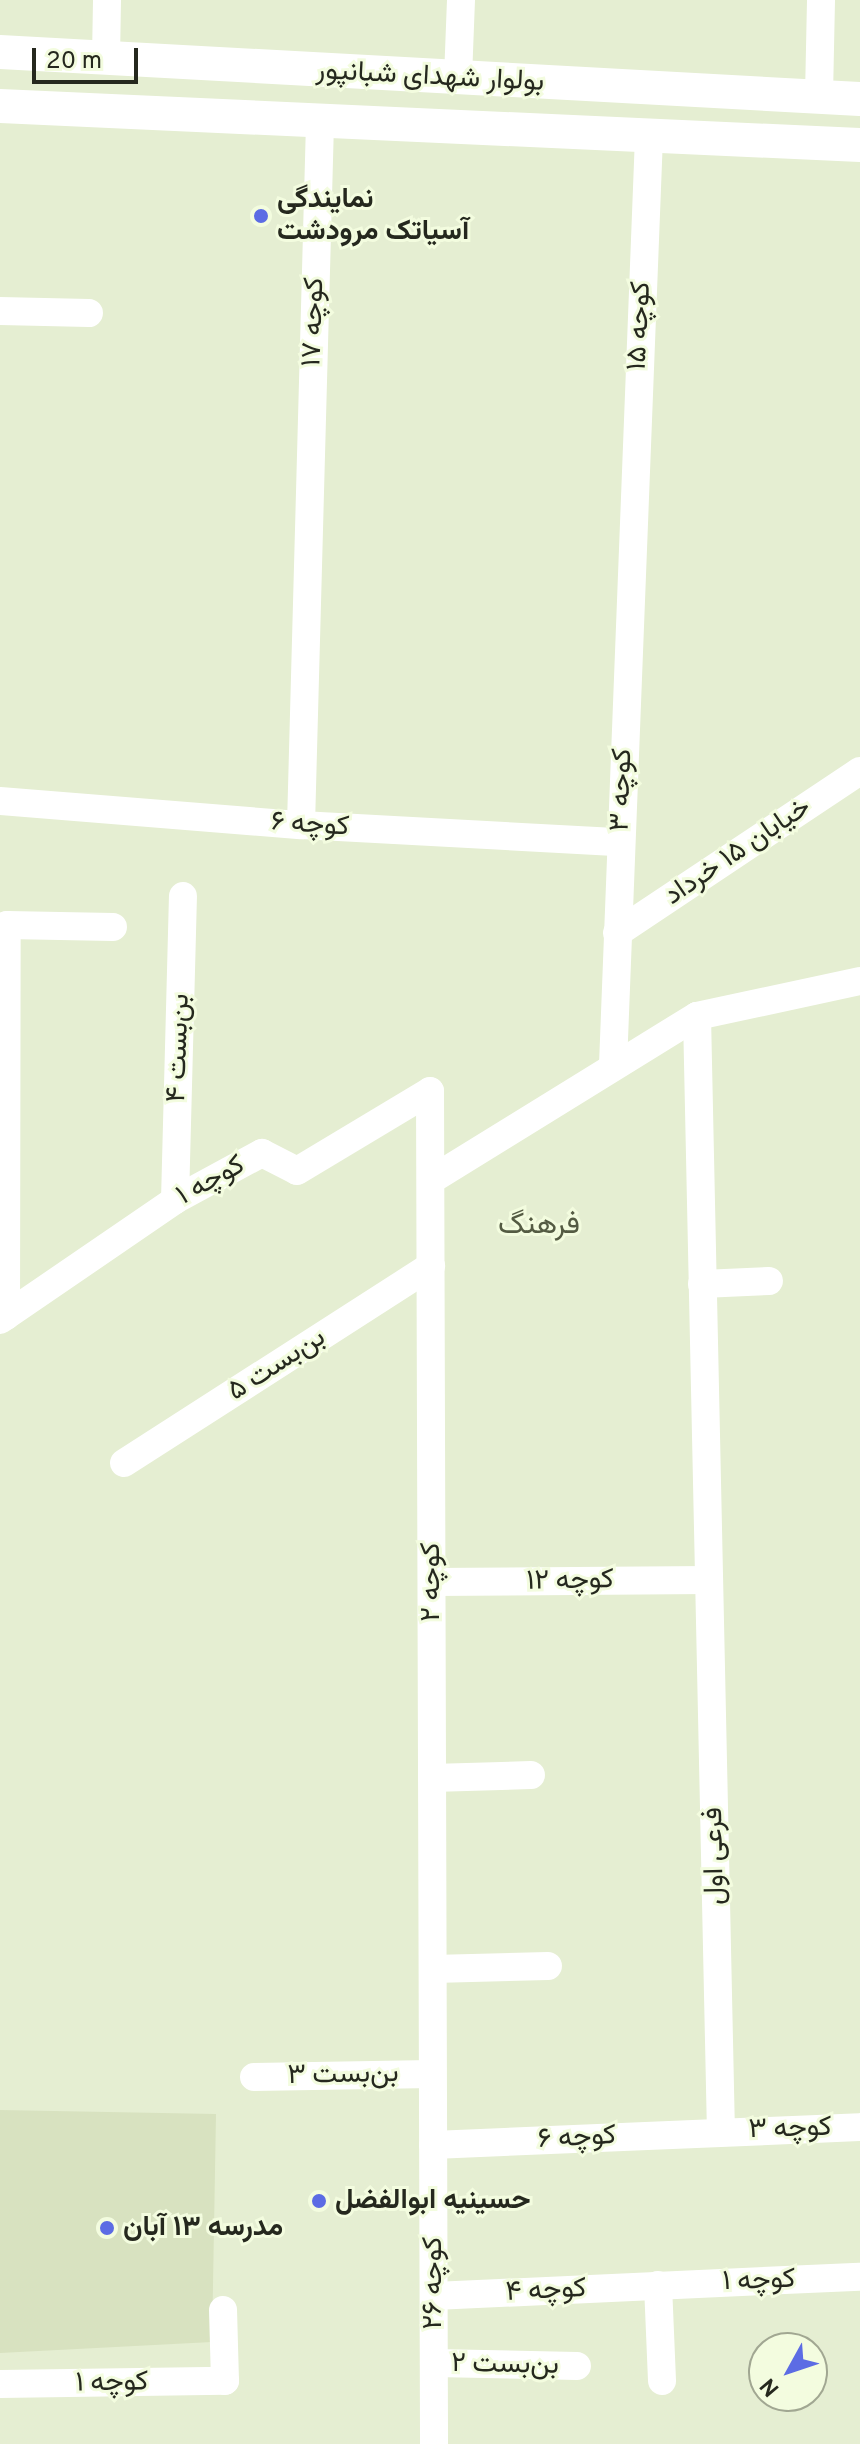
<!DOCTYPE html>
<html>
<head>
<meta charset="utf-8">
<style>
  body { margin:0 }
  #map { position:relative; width:860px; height:2444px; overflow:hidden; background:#e5eed2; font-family:Overpass,Vazirmatn,sans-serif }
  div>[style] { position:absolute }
  .built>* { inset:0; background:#d8e2c0 }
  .minor>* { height:28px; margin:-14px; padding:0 14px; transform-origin:14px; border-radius:14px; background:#fff }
  .tertiary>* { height:34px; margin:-17px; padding:0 17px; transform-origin:17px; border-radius:17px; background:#fff }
  .dots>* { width:22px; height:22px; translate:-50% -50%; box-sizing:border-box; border:4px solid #f3fcdf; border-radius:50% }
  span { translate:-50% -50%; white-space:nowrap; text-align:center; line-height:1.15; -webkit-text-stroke:6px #f3fcdf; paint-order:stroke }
  .street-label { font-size:28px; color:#25281e }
  .poi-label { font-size:28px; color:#25281e; font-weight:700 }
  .left { translate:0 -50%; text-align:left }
  .neighbourhood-label { font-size:30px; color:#545b43 }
  .north { position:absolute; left:748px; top:2332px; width:80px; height:80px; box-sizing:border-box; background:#f3fcdf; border:2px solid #a1a792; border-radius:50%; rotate:230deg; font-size:22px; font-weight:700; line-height:32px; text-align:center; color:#25281e }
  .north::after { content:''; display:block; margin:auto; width:28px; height:36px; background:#5c6ce4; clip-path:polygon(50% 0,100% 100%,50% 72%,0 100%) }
  .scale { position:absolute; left:32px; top:48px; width:106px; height:36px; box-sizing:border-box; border:4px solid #25281e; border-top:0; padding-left:10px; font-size:24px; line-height:28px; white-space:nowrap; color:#25281e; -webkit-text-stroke:6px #f3fcdf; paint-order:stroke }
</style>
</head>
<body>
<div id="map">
  <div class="built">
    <i style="clip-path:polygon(0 2110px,216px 2114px,212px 2342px,0 2353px)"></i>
  </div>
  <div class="minor">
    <i style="left:106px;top:58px;width:58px;rotate:-89deg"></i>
    <i style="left:458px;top:78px;width:78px;rotate:-87.8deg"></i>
    <i style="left:819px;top:96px;width:96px;rotate:-88.8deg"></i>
    <i style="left:0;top:311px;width:89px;rotate:1.3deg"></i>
    <i style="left:0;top:801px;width:302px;rotate:4.6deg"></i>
    <i style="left:301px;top:825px;width:319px;rotate:3.1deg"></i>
    <i style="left:301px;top:825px;width:703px;rotate:-88.45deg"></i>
    <i style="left:617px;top:933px;width:292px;rotate:-33.7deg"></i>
    <i style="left:697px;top:1016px;width:1116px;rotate:88.77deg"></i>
    <i style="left:613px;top:1065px;width:930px;rotate:-87.78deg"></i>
    <i style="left:430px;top:1091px;width:1353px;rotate:89.83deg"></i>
    <i style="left:431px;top:1180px;width:312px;rotate:-31.7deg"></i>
    <i style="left:697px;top:1016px;width:167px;rotate:-12.1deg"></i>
    <i style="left:175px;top:1200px;width:304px;rotate:-88.5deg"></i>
    <i style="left:702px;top:1284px;width:67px;rotate:-2.6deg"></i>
    <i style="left:6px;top:1316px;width:391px;rotate:-89.9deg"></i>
    <i style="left:7px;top:925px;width:106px;rotate:1.1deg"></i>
    <i style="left:0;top:1320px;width:212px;rotate:-34.4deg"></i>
    <i style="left:175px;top:1200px;width:99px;rotate:-28.4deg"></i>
    <i style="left:262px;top:1153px;width:39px;rotate:27deg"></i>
    <i style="left:297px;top:1171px;width:155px;rotate:-31deg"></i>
    <i style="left:124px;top:1463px;width:365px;rotate:-32.7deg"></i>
    <i style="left:432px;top:1582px;width:277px;rotate:-0.4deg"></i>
    <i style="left:432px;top:1778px;width:99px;rotate:-1.7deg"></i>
    <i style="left:433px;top:1969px;width:115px;rotate:-1.5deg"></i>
    <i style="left:254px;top:2077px;width:178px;rotate:-1deg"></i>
    <i style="left:433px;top:2145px;width:427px;rotate:-2.4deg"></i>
    <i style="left:658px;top:2285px;width:96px;rotate:87.6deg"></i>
    <i style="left:434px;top:2296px;width:426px;rotate:-2.6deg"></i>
    <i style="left:434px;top:2363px;width:143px;rotate:1.2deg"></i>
    <i style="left:0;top:2384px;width:225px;rotate:-0.8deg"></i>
    <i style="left:225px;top:2381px;width:71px;rotate:-91.6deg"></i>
  </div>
  <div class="tertiary">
    <i style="left:0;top:52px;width:861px;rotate:3.13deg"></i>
    <i style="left:0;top:106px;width:861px;rotate:2.6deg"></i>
  </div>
  <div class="dots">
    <i style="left:261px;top:216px;background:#5c6ce4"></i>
    <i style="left:319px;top:2201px;background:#5c6ce4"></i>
    <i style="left:107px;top:2228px;background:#5c6ce4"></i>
  </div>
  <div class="street-label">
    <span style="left:430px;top:77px;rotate:3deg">بولوار شهدای شبانپور</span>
    <span style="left:314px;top:322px;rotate:-88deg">کوچه ۱۷</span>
    <span style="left:640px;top:326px;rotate:-87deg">کوچه ۱۵</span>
    <span style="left:622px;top:790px;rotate:-88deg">کوچه ۳</span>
    <span style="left:310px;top:825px;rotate:4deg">کوچه ۶</span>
    <span style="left:738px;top:852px;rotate:-34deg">خیابان ۱۵ خرداد</span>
    <span style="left:179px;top:1048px;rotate:-88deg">بن‌بست ۴</span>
    <span style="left:211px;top:1181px;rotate:-29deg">کوچه ۱</span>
    <span style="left:277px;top:1365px;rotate:-33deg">بن‌بست ۵</span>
    <span style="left:570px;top:1581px;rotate:-1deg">کوچه ۱۲</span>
    <span style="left:432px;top:1582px;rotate:-90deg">کوچه ۲</span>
    <span style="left:715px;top:1856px;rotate:-91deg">فرعی اول</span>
    <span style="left:343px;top:2075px;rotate:-1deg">بن‌بست ۳</span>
    <span style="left:790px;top:2129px;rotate:-2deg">کوچه ۳</span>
    <span style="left:577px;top:2138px;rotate:-3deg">کوچه ۶</span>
    <span style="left:759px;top:2281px;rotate:-2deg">کوچه ۱</span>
    <span style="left:434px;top:2283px;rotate:-90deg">کوچه ۲۶</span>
    <span style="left:546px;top:2291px;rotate:-3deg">کوچه ۴</span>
    <span style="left:505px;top:2365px;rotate:1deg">بن‌بست ۲</span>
    <span style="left:112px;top:2383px;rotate:-1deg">کوچه ۱</span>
  </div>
  <div class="poi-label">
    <span class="left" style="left:277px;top:216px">نمایندگی<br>آسیاتک مرودشت</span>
    <span class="left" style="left:335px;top:2201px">حسینیه ابوالفضل</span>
    <span class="left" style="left:123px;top:2228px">مدرسه ۱۳ آبان</span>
  </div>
  <div class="neighbourhood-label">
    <span style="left:539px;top:1226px">فرهنگ</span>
  </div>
  <div class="north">N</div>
  <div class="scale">20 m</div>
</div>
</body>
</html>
